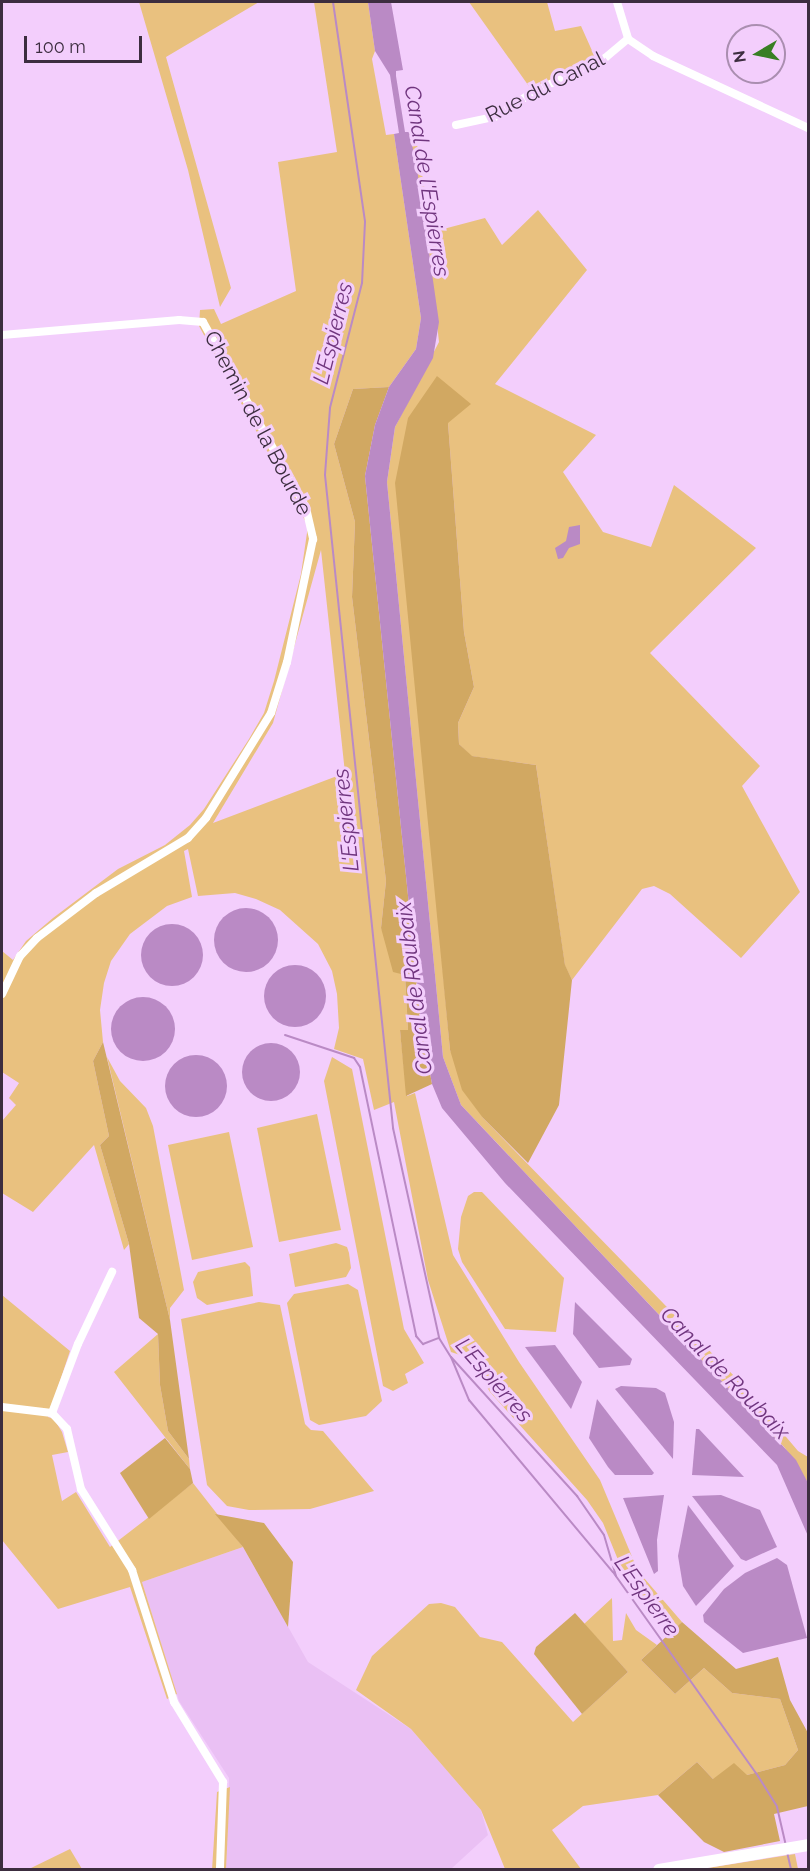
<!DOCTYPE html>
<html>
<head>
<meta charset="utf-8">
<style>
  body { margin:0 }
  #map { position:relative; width:810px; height:1871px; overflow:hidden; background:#f3cefc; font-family:Raleway,sans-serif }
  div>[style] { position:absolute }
  .built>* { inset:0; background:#eac0f4 }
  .green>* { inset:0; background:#e9c17f }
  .forest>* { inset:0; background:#d1a862 }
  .water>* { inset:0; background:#ba8ac5 }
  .round { border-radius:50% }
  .stream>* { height:2px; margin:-1px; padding:0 1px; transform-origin:1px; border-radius:1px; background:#ba8ac5 }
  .street>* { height:8px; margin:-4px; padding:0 4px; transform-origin:4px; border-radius:4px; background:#fff }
  .secondary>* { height:12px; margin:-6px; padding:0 6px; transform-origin:6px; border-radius:6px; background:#fff }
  span { translate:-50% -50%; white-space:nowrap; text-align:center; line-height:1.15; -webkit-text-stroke:6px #f3cefc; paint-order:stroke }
  .street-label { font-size:21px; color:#3c2d3f }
  .water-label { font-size:22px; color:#70357e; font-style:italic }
  .frame { position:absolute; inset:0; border:3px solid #3c2d3f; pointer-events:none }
  .north { position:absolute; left:726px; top:24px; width:60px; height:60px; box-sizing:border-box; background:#f3cefc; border:2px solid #aa8eb0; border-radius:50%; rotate:261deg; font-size:16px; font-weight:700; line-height:24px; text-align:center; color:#3c2d3f }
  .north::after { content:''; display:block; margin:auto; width:21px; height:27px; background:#387f24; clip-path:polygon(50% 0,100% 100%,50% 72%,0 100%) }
  .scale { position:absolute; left:24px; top:36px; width:118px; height:27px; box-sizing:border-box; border:3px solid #3c2d3f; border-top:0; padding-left:8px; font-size:18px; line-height:21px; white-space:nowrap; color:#3c2d3f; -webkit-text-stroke:4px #f3cefc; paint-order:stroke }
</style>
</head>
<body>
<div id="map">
  <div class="built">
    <i style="clip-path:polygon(243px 1547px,308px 1662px,411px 1729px,481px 1810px,488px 1835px,451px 1869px,226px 1869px,229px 1778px,179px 1701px,142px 1582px)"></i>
  </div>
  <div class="green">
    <i style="clip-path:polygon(139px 2px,259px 2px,166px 57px,231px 288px,220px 307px,188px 170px)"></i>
    <i style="clip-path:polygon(evenodd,314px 2px,368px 2px,375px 51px,372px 59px,386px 135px,394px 134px,421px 318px,416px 349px,389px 387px,353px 389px,334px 444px,355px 522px,352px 597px,386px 881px,381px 928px,405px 975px,408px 1030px,400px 1030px,407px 1096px,415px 1093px,453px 1255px,519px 1362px,600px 1480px,638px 1571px,682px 1622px,670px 1634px,625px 1577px,603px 1523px,587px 1500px,490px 1392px,469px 1358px,451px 1352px,428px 1280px,394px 1102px,374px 1110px,363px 1059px,334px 1049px,339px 1028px,337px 994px,332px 971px,318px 944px,280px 910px,256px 899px,235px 893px,198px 896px,188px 849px,184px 851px,192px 897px,167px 906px,130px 934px,111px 961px,104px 983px,100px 1010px,103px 1042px,93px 1061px,109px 1136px,100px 1145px,129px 1244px,124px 1250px,94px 1145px,33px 1212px,2px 1193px,2px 1121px,16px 1105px,9px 1098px,19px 1083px,2px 1072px,2px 951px,13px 960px,26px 941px,53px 918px,118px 869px,165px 845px,190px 825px,204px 809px,249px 739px,264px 713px,274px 681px,301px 574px,308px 526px,199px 326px,200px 310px,214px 309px,221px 324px,296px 291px,278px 162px,337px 152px,314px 2px,321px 550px,345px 773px,213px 823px,273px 723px,321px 550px)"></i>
    <i style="clip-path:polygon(469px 2px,547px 2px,555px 31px,581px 26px,598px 64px,533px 92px)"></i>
    <i style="clip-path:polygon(409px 132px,415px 132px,432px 232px,485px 218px,502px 245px,538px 210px,587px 270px,495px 384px,596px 435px,563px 472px,603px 532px,651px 547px,674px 485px,756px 548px,650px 653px,760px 766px,742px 786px,800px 892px,741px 958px,670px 894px,654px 886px,642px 889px,572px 980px,565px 966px,536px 765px,471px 756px,459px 744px,458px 723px,474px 687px,464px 632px,448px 423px,437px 376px,427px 793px,450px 1050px,483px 1118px,736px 1378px,798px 1451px,808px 1457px,808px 1483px,785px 1448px,461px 1105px,443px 1057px,387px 482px,395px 427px,439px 342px,425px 215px)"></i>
    <i style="clip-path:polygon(107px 1057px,120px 1081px,146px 1108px,153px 1126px,184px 1290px,170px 1308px,170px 1320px)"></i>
    <i style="clip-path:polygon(332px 1057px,352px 1069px,404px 1329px,424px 1363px,405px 1374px,408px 1383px,393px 1391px,383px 1386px,381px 1375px,324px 1081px)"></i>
    <i style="clip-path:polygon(317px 1114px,341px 1230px,279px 1242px,257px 1128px)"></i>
    <i style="clip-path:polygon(229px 1132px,253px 1247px,192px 1260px,168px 1145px)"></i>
    <i style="clip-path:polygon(474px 1192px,482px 1192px,564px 1278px,556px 1332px,505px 1329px,462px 1262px,458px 1249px,461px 1217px,468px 1196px)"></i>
    <i style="clip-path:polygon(336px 1243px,347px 1247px,349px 1253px,351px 1268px,346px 1277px,295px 1287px,289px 1254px)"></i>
    <i style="clip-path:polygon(245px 1262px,250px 1267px,253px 1296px,207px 1305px,197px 1298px,193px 1282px,198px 1272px)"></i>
    <i style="clip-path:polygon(348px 1284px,358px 1290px,382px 1401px,366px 1416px,319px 1425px,310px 1420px,287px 1303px,294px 1294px)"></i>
    <i style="clip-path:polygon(2px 1295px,70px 1351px,48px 1417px,54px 1419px,62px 1432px,68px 1452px,52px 1455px,62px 1501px,76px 1492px,110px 1547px,193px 1483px,243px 1547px,142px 1582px,177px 1694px,167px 1699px,130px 1587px,58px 1609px,2px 1540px)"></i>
    <i style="clip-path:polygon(259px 1302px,280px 1305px,305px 1424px,311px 1430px,323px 1431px,374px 1491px,310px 1509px,249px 1510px,227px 1506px,207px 1485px,181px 1319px)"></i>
    <i style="clip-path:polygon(158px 1334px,160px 1385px,168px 1431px,189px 1459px,190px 1469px,114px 1372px)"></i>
    <i style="clip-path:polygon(612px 1598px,613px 1641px,622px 1640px,626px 1613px,636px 1630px,657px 1645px,641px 1660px,675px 1694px,704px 1668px,732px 1693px,780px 1699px,798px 1750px,785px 1765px,747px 1775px,713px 1779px,697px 1762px,658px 1795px,583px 1806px,552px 1830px,581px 1869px,505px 1869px,481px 1810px,411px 1729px,356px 1690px,372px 1656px,429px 1604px,441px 1603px,455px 1607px,480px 1637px,502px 1642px,573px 1722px,628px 1672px,584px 1624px)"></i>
    <i style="clip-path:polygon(230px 1787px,226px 1869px,212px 1870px,217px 1792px)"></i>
    <i style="clip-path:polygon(70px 1849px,82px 1869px,29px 1869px)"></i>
    <i style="clip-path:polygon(795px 1854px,798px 1869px,701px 1869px)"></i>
  </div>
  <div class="forest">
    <i style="clip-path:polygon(437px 376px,471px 404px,448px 423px,464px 632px,474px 687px,458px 723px,459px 744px,472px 756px,536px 765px,565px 965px,572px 980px,559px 1105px,528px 1163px,483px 1118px,462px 1090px,450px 1050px,395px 483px,408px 418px)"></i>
    <i style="clip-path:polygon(389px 387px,375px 425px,365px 476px,421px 1022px,432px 1084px,406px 1096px,400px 1030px,408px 1030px,405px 975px,393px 972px,381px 928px,386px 881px,352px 597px,355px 522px,334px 444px,353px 389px)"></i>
    <i style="clip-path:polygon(103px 1042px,170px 1320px,189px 1459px,168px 1431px,160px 1385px,158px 1334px,139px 1318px,129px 1244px,100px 1145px,109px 1136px,93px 1061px)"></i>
    <i style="clip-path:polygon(165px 1438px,190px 1469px,193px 1483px,149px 1519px,120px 1473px)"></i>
    <i style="clip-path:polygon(215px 1514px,264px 1523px,293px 1562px,288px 1627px,243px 1547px)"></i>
    <i style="clip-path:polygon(575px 1613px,628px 1672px,582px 1714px,534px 1654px,536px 1647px)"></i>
    <i style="clip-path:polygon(682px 1622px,736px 1669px,778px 1657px,790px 1700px,808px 1733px,808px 1806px,774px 1814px,780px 1841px,724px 1852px,704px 1842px,658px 1795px,697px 1762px,713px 1779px,734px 1763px,747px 1775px,785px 1765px,798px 1750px,780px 1699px,732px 1693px,704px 1668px,675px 1694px,641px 1660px)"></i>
  </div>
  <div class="water">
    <i style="clip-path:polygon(368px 2px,391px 2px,403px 70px,396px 71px,396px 76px,405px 132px,409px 132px,416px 162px,439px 322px,433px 358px,395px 427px,387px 482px,443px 1057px,461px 1105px,796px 1460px,808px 1483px,808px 1536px,777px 1465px,505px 1183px,442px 1108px,432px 1084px,421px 1022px,365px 476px,375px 425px,389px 387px,416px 349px,421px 318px,394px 134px,399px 133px,390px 75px,375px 51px)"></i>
    <i style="clip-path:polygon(580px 525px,580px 544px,569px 548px,563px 558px,558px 559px,555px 548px,566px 541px,569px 527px)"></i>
    <i class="round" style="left:214px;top:908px;width:64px;height:64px"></i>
    <i class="round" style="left:141px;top:924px;width:62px;height:62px"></i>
    <i class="round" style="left:264px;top:965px;width:62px;height:62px"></i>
    <i class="round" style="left:111px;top:997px;width:64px;height:64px"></i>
    <i class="round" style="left:242px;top:1043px;width:58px;height:58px"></i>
    <i class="round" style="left:165px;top:1055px;width:62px;height:62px"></i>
    <i style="clip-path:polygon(575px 1302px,632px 1359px,630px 1365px,599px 1368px,573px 1334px)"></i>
    <i style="clip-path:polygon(555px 1345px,582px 1382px,571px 1409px,525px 1347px)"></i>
    <i style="clip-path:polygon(621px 1386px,656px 1388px,665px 1393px,674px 1422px,673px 1459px,615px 1389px)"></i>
    <i style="clip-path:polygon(597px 1399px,654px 1473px,652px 1475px,615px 1475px,608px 1467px,589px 1438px)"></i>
    <i style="clip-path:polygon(696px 1429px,699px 1429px,744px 1477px,692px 1475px)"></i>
    <i style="clip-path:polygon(664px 1495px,657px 1540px,658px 1571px,654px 1574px,623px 1498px)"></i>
    <i style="clip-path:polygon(721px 1495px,760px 1510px,777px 1547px,746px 1561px,741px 1559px,692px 1496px)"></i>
    <i style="clip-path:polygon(688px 1505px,734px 1566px,696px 1606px,683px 1586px,678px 1556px)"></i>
    <i style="clip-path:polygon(777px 1558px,787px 1565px,807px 1638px,743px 1653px,704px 1622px,703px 1615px,724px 1589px,745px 1573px)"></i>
  </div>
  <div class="stream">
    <i style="left:333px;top:2px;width:222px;rotate:81.7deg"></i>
    <i style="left:365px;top:222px;width:61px;rotate:92.8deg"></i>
    <i style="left:362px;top:283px;width:129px;rotate:104.4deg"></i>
    <i style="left:330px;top:408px;width:67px;rotate:94.3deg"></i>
    <i style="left:325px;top:475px;width:657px;rotate:84.05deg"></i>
    <i style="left:393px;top:1128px;width:215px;rotate:77.6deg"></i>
    <i style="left:439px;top:1338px;width:22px;rotate:58deg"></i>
    <i style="left:451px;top:1357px;width:188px;rotate:47.8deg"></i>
    <i style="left:577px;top:1496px;width:47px;rotate:55.3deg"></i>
    <i style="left:604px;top:1535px;width:43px;rotate:73.7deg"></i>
    <i style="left:285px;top:1035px;width:73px;rotate:18.4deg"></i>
    <i style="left:354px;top:1058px;width:11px;rotate:56deg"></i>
    <i style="left:360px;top:1067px;width:275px;rotate:78.2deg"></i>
    <i style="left:416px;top:1336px;width:11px;rotate:49deg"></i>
    <i style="left:423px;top:1344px;width:17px;rotate:-21deg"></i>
    <i style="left:451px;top:1357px;width:47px;rotate:67.3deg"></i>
    <i style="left:469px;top:1400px;width:224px;rotate:50.1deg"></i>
    <i style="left:613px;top:1572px;width:250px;rotate:54.6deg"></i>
    <i style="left:758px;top:1776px;width:36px;rotate:58deg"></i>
    <i style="left:777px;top:1807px;width:37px;rotate:77deg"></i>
    <i style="left:787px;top:1852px;width:18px;rotate:77deg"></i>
  </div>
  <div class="street">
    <i style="left:617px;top:2px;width:39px;rotate:73deg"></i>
    <i style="left:628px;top:39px;width:30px;rotate:34deg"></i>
    <i style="left:653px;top:56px;width:171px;rotate:24.9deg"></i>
    <i style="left:456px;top:125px;width:40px;rotate:-12deg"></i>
    <i style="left:495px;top:117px;width:45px;rotate:-33.3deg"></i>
    <i style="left:533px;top:92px;width:80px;rotate:-25.3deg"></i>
    <i style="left:605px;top:58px;width:30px;rotate:-40deg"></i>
    <i style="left:2px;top:335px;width:178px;rotate:-4.8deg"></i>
    <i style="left:179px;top:320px;width:24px;rotate:5deg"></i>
    <i style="left:203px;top:322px;width:213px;rotate:61deg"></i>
    <i style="left:306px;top:508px;width:32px;rotate:77deg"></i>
    <i style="left:313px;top:539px;width:126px;rotate:101.9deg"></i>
    <i style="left:287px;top:662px;width:53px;rotate:107.4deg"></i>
    <i style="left:271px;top:713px;width:123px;rotate:121.8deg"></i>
    <i style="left:206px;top:818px;width:27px;rotate:132deg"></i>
    <i style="left:188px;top:838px;width:107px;rotate:149.1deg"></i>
    <i style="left:96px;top:893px;width:74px;rotate:142.7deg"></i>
    <i style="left:37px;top:938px;width:25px;rotate:133deg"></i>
    <i style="left:20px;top:956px;width:42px;rotate:115.3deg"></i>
    <i style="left:2px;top:1407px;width:50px;rotate:6.8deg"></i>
    <i style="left:52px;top:1413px;width:22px;rotate:47deg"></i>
    <i style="left:67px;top:1429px;width:62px;rotate:76.9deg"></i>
    <i style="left:81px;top:1489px;width:96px;rotate:57.8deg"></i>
    <i style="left:132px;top:1570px;width:139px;rotate:72.3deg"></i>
    <i style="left:174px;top:1702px;width:94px;rotate:58.5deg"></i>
    <i style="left:223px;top:1782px;width:88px;rotate:92deg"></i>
    <i style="left:52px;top:1413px;width:74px;rotate:-69.4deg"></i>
    <i style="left:78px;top:1344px;width:80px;rotate:-64.7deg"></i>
  </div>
  <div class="secondary">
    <i style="left:659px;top:1870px;width:151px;rotate:-9.5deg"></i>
  </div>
  <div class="street-label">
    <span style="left:545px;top:87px;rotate:-27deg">Rue du Canal</span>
    <span style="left:258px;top:423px;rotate:62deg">Chemin de la Bourde</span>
  </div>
  <div class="water-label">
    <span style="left:427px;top:181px;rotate:81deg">Canal de l'Espierres</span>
    <span style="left:333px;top:333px;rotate:-76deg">L'Espierres</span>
    <span style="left:346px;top:820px;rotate:-96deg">L'Espierres</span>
    <span style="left:414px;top:988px;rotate:-97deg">Canal de Roubaix</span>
    <span style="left:725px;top:1373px;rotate:46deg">Canal de Roubaix</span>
    <span style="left:494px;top:1380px;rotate:49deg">L'Espierres</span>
    <span style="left:647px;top:1596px;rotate:54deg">L'Espierre</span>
  </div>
  <div class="frame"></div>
  <div class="north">N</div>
  <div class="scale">100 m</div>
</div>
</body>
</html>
